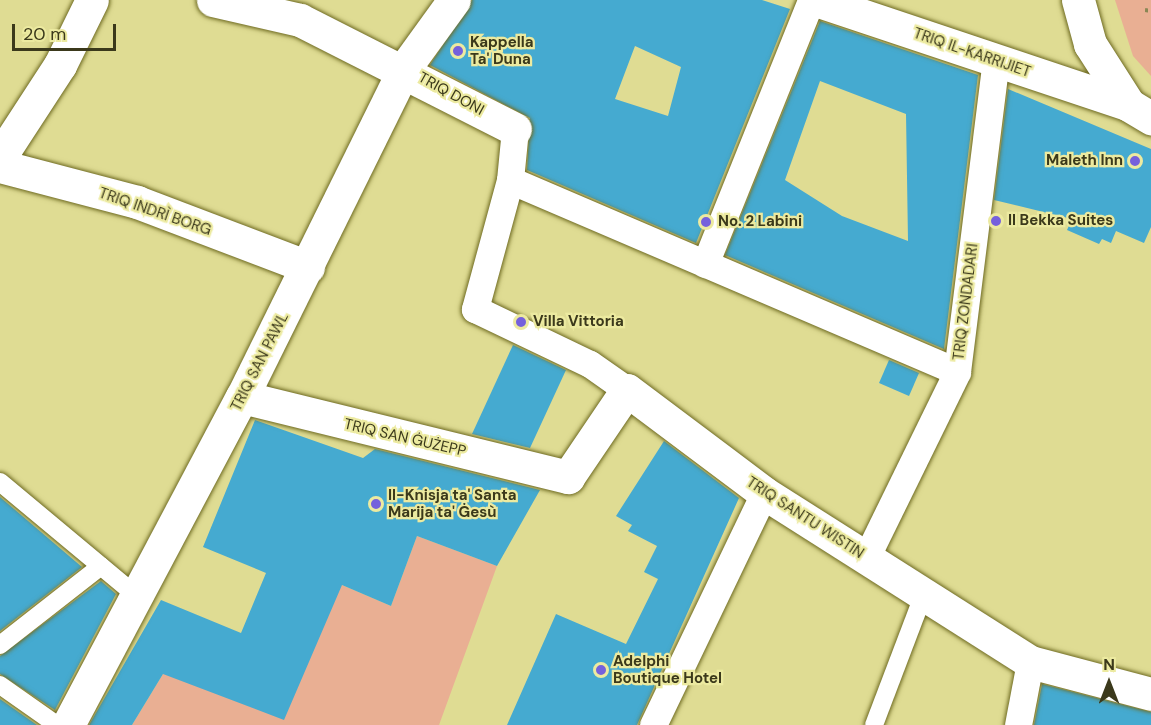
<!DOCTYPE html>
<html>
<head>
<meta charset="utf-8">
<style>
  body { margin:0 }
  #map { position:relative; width:1151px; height:725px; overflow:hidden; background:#dfdc93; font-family:"DM Sans",sans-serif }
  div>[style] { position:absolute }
  .green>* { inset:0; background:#e9af93 }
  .building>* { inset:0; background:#45aad0 }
  .path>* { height:4px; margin-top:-2px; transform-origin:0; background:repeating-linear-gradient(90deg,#898754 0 3px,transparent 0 7.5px) }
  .roads { filter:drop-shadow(0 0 2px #6e6a21) drop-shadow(0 0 2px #6e6a21) }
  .service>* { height:18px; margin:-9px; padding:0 9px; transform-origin:9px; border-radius:9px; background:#fff }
  .pedestrian>* { height:27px; margin:-13.5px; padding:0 13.5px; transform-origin:13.5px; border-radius:13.5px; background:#fff }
  .minor>* { height:33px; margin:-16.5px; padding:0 16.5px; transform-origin:16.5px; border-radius:16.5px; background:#fff }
  .tertiary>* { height:33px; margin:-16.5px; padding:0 16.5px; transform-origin:16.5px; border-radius:16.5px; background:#fff }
  .dots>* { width:16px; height:16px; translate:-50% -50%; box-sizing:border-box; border:3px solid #eceaa0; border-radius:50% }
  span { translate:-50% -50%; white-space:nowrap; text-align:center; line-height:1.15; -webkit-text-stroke:4.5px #eceaa0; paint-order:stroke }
  .poi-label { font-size:15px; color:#3b391b; font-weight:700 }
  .left { translate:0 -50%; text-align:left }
  .right { translate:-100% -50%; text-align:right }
  .street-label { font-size:15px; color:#3b391b }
  .north { position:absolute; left:1079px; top:653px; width:60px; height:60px; -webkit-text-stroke:4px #eceaa0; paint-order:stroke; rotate:0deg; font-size:16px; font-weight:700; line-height:24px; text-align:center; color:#3b391b }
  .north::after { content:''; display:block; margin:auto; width:21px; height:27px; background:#3b391b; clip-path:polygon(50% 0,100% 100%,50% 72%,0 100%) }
  .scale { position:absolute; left:12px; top:24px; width:104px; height:27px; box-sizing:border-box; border:3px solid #3b391b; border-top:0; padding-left:8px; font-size:18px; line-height:21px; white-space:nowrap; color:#3b391b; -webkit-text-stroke:4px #eceaa0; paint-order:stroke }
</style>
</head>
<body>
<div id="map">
  <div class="green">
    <i style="clip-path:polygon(1115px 0,1151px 0,1151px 76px,1133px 56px)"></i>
    <i style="clip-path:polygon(417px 536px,497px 566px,439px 725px,132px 725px,163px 674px,342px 585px,391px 606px)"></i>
  </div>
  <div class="building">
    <i style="clip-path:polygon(evenodd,472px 0,762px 0,790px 9px,696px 243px,527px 170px,530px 118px,430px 65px,472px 0,635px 46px,681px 67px,668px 116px,615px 99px,635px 46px)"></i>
    <i style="clip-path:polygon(evenodd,820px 21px,978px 75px,944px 349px,725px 255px,820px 21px,820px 81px,906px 114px,908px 241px,842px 216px,785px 180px,820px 81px)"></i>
    <i style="clip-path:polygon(1008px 89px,1151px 149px,1151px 227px,1144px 243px,1116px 231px,1111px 243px,1102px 239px,1099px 244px,1067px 230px,1072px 219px,994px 200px)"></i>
    <i style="clip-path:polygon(513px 345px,566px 370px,530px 448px,472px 434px)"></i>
    <i style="clip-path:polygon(889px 360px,919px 373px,909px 396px,879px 383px)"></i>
    <i style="clip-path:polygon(255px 420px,363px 458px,375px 449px,540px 490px,497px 566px,417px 536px,391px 606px,342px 585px,284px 720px,163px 674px,132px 725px,89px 725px,161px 600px,241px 633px,266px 573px,203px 547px)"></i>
    <i style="clip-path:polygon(664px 441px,739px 498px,637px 725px,507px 725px,556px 614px,626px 644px,658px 579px,644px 572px,657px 546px,628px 531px,632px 525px,616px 516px)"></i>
    <i style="clip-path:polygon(0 497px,82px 567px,0 631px)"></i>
    <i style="clip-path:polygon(101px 581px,116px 594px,55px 710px,0 674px,0 656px)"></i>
    <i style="clip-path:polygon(1042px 684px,1151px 712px,1151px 725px,1034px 725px)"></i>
    <i style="clip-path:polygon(0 699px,37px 725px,0 725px)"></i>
  </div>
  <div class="path">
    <i style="left:1145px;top:10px;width:6px;rotate:9deg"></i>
  </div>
  <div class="roads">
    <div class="service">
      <i style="left:0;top:482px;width:181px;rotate:39.8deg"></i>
      <i style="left:0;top:645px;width:128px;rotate:-38deg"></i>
      <i style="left:0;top:685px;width:70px;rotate:35.1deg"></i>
      <i style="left:874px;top:725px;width:143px;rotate:-69.2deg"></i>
    </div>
    <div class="pedestrian">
      <i style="left:515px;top:129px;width:51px;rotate:95.6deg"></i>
      <i style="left:510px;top:180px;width:134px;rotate:105.2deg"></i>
      <i style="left:475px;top:309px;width:127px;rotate:25.6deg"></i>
      <i style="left:590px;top:364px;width:45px;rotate:35.1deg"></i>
      <i style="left:510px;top:180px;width:486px;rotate:23.2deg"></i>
      <i style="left:705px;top:264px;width:284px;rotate:-68.1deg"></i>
      <i style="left:866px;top:558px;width:207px;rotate:-63.9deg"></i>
      <i style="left:957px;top:372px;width:313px;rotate:-82.9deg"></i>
      <i style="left:653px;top:725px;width:257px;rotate:-64.4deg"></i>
      <i style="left:1018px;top:725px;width:64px;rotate:-79.2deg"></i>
    </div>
    <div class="minor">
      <i style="left:213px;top:0;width:89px;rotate:12.9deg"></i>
      <i style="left:300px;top:20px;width:241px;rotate:26.9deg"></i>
      <i style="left:816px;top:0;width:330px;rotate:18.5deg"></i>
      <i style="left:0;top:157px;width:110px;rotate:-56.9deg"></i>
      <i style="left:60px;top:65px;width:72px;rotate:-63.8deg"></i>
      <i style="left:0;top:166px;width:142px;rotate:14.7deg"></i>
      <i style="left:137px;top:202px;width:183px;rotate:20.8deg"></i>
      <i style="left:242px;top:397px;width:336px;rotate:13.8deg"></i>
      <i style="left:568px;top:477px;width:105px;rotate:-55.9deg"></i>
      <i style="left:627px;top:390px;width:171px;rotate:36.9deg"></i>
      <i style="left:764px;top:493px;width:315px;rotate:32.4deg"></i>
      <i style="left:1030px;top:662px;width:125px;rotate:14.8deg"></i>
      <i style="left:68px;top:725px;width:371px;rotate:-62.1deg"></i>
      <i style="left:242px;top:397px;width:366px;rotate:-63.7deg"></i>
      <i style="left:404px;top:69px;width:85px;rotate:-54.1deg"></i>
    </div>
    <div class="tertiary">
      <i style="left:1078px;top:0;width:46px;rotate:74.7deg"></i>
      <i style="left:1090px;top:44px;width:72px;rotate:57.4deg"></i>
      <i style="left:1129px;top:105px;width:26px;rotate:31deg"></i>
    </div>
  </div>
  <div class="dots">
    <i style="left:458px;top:51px;background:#7561dc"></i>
    <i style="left:1135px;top:161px;background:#7561dc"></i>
    <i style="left:996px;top:221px;background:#7561dc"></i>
    <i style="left:706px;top:222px;background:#7561dc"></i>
    <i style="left:521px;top:322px;background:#7561dc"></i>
    <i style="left:376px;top:504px;background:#7561dc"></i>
    <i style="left:601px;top:670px;background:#7561dc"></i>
  </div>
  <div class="poi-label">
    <span class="left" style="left:470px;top:51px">Kappella<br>Ta' Duna</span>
    <span class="right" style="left:1123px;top:161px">Maleth Inn</span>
    <span class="left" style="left:1008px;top:221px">Il Bekka Suites</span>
    <span class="left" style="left:718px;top:222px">No. 2 Labini</span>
    <span class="left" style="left:533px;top:322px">Villa Vittoria</span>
    <span class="left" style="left:388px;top:504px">Il-Knisja ta' Santa<br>Marija ta' Ġesù</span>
    <span class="left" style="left:613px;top:670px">Adelphi<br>Boutique Hotel</span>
  </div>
  <div class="street-label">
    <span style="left:972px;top:53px;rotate:19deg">TRIQ IL-KARRIJIET</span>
    <span style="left:451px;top:94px;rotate:29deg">TRIQ DONI</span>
    <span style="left:155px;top:212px;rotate:19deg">TRIQ INDRÌ BORG</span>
    <span style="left:966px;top:302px;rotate:-83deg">TRIQ ZONDADARI</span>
    <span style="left:260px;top:362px;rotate:-63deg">TRIQ SAN PAWL</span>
    <span style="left:405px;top:438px;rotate:13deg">TRIQ SAN ĠUŻEPP</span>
    <span style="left:805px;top:518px;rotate:33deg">TRIQ SANTU WISTIN</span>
  </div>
  <div class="north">N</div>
  <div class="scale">20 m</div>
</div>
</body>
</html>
